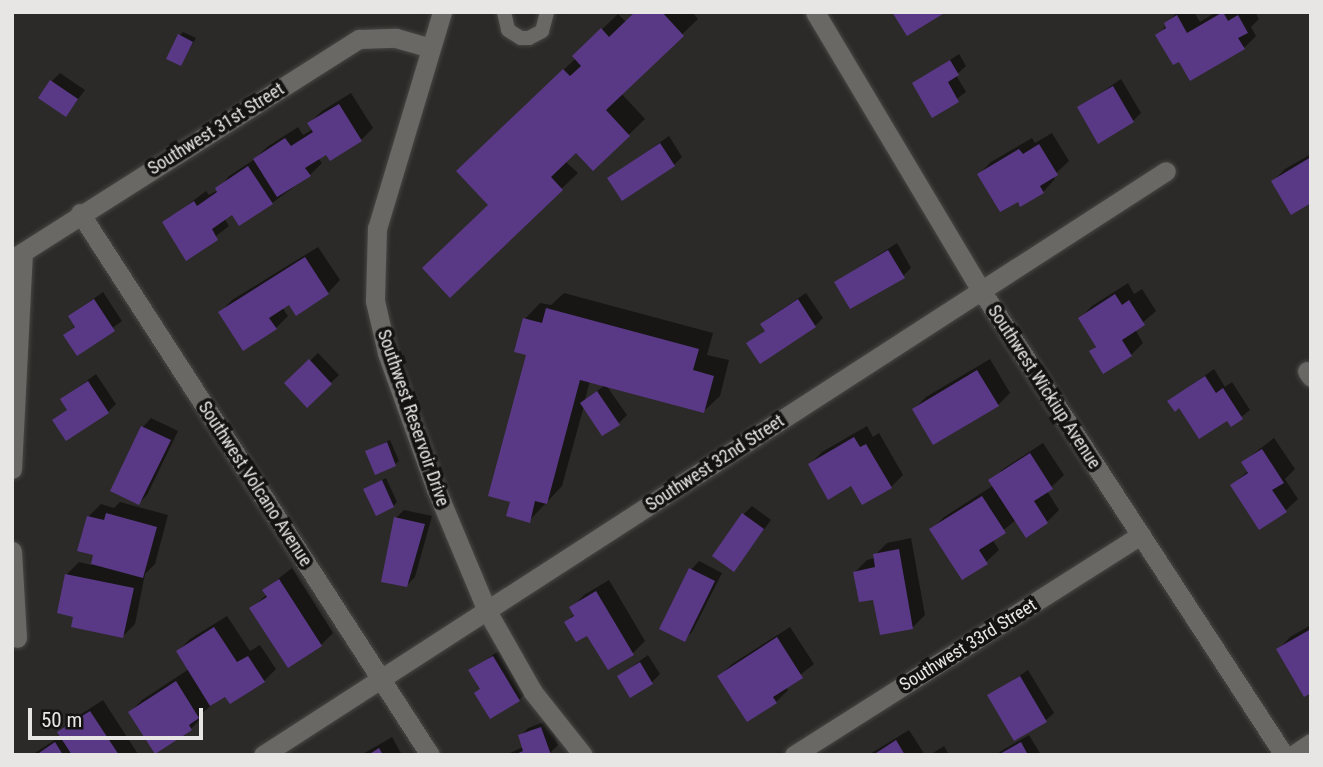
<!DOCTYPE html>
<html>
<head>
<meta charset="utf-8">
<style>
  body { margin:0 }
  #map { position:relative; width:1323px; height:767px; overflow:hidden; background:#2c2a28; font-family:"Roboto Condensed",sans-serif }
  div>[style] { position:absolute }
  .shadow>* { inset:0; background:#0007 }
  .building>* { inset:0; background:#593986 }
  .roads { filter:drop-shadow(0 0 2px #474644) drop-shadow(0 0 2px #474644) }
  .service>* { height:14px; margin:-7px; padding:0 7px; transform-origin:7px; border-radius:7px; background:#6a6865 }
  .minor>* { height:19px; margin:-9.5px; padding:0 9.5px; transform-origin:9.5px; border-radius:9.5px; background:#6a6865 }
  .tertiary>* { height:19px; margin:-9.5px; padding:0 9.5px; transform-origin:9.5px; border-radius:9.5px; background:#6a6865 }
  span { translate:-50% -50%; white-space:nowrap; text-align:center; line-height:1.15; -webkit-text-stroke:7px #141312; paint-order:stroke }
  .street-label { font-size:18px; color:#e7e6e5 }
  .frame { position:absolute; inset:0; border:14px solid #e7e6e5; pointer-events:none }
  .scale { position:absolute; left:28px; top:708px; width:175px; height:32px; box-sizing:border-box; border:4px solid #e7e6e5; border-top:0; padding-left:9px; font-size:21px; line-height:24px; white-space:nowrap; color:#e7e6e5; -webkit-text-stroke:5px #141312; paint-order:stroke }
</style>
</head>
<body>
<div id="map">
  <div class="shadow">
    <i style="clip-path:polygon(636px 12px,692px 12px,698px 19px,621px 93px,645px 119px,593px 169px,576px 151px,565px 161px,578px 173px,450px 295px,490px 205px,474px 156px,576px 58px,574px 56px,618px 14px,626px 22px)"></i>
    <i style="clip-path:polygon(1177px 12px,1194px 12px,1200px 22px,1216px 12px,1255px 12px,1259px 19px,1251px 27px,1256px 36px,1244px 48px,1180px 59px,1158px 35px)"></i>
    <i style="clip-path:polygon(183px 32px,196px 38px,181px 64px,180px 35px)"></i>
    <i style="clip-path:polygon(959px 54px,966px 66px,956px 75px,966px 92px,933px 116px,914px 84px)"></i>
    <i style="clip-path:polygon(60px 73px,85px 90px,66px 115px,52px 81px)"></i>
    <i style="clip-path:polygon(1121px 79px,1141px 113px,1133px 121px,1079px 108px)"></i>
    <i style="clip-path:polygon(351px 93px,373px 128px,361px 140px,318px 158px,322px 163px,310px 175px,272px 203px,233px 213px,224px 218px,229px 226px,187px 258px,164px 223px,206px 191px,209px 195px,218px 190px,229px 176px,255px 159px,267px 147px,298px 127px,303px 135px,313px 129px,309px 123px,322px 111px)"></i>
    <i style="clip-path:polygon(1052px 133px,1069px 161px,1053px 176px,1055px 179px,1043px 192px,979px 174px,991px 162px,1032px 138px,1035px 143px)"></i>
    <i style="clip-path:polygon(669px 136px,682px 157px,674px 165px,609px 178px)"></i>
    <i style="clip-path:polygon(1311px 154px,1311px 201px,1273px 181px,1285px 169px)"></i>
    <i style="clip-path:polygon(897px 243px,911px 268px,903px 276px,836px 282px)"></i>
    <i style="clip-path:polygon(318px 247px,340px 280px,328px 293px,297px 313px,289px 302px,282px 307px,288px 316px,276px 328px,220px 312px,232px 300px)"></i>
    <i style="clip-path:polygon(1128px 283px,1134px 294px,1142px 289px,1156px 311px,1135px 329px,1143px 343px,1131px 355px,1091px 351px,1097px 345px,1080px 318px,1092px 306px)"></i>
    <i style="clip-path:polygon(103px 292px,122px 321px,77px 353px,65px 335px,76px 325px,70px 316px)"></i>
    <i style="clip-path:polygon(evenodd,564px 293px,713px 333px,707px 355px,729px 360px,720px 396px,704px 411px,606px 385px,627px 415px,619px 423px,584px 406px,562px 486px,529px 521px,512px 501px,528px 354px,525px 319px,540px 303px,551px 305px,564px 293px,590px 381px,605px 385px,585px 400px,590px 381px)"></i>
    <i style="clip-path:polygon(806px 293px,823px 318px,815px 326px,749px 344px,766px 330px,762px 325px,770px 317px)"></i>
    <i style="clip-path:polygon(318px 353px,339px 375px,307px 405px,287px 383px)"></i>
    <i style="clip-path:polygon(990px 359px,1010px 393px,998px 405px,914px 409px,926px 397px)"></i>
    <i style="clip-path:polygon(1214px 369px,1225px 387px,1232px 382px,1250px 410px,1231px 425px,1227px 418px,1169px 401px)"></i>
    <i style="clip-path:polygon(96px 374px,116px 404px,108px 412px,54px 421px,68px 409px,62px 399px)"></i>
    <i style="clip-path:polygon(151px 418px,178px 431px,147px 495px,139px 503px,113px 490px,143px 427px)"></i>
    <i style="clip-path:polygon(867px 426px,873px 437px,879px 433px,903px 475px,891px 487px,852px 484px,810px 464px,822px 452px)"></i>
    <i style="clip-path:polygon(1274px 438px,1295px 469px,1285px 479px,1298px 499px,1285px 511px,1232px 485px,1249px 470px,1243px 462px)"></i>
    <i style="clip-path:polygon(390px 440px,399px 461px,395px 464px,367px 451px)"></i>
    <i style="clip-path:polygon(1043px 443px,1064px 475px,1047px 491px,1059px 510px,1047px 522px,1016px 520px,992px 539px,999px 550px,986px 562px,932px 529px,944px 517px,994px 485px,991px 481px,1003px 469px)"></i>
    <i style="clip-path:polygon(386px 478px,397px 502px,393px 506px,365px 489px)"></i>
    <i style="clip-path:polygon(120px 502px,168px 515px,155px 564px,145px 574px,135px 624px,123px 636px,75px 615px,67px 574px,79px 562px,92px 565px,95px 554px,80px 550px,89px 516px,101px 504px,114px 508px)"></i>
    <i style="clip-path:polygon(752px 506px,771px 520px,741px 561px,744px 514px)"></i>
    <i style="clip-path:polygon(404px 510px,432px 516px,415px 577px,407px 585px,396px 518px)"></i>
    <i style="clip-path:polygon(911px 538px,925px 615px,913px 627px,875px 598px,855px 572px,867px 560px,875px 558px,875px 555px,887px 543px)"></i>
    <i style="clip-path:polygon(699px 561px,722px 573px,692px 632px,684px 640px,691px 570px)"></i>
    <i style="clip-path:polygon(292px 568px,333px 633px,321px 645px,252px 608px,267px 594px,264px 590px)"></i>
    <i style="clip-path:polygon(609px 580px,645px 641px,633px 653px,566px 622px,575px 613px,572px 607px,584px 595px)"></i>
    <i style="clip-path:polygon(227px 616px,250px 651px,260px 645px,276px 669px,264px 681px,225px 694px,201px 714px,203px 716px,191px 729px,155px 752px,130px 712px,142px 700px,189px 669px,178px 651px,190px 639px)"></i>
    <i style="clip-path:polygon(1311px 625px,1311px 691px,1278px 650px,1290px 637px)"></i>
    <i style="clip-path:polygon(790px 627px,814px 664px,786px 686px,788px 690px,776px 702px,719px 676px,732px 664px)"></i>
    <i style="clip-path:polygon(501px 649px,527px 692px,519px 700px,481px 688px,471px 671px)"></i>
    <i style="clip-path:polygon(648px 655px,660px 674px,652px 682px,619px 676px)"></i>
    <i style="clip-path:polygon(1028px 670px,1054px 713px,1045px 721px,990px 696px)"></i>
    <i style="clip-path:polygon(103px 700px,138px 754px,32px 755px,62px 735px,60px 732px,72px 720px)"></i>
    <i style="clip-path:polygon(549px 720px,558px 745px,550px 753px,506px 755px,523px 747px,520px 736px,528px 728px)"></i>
    <i style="clip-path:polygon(909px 730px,925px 755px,869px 755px,870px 754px)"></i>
    <i style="clip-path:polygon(1029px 735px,1041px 755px,997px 755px,1001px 751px)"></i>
    <i style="clip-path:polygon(392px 737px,402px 755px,361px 755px)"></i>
    <i style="clip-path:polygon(944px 746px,949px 755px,930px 755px)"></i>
  </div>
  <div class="building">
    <i style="clip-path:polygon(635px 12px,662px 12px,684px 36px,606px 110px,630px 136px,593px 171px,576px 153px,551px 177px,563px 190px,450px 298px,422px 268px,488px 205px,456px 171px,563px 69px,570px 76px,581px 66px,572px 56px,601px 28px,609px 37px)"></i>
    <i style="clip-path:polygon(892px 12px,946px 12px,907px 36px)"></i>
    <i style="clip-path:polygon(1223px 12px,1228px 21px,1238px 15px,1248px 33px,1238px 38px,1245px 49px,1190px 81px,1179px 62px,1173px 65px,1155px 35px,1166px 28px,1164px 23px,1177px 15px,1187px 33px)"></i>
    <i style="clip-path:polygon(178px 34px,193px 42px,181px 66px,166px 59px)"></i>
    <i style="clip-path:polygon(950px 60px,959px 75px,948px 82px,959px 102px,932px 118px,912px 83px)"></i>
    <i style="clip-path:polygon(50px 80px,78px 99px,66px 117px,38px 98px)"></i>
    <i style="clip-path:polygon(1113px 86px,1134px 122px,1098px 144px,1077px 107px)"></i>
    <i style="clip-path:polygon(339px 104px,362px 141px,330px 161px,326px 155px,305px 168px,311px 176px,277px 197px,253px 159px,285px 138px,291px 146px,313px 132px,307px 123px)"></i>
    <i style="clip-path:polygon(660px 143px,675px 166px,622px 201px,607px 178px)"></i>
    <i style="clip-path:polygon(1039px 144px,1058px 175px,1040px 186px,1044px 193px,1020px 207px,1018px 202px,1000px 212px,977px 174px,1019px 149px,1023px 154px)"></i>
    <i style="clip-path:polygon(1311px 157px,1311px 203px,1291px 215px,1271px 181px)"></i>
    <i style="clip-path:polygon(248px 166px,273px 204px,239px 226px,232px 215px,212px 229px,218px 240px,186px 261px,162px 222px,194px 201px,197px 206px,217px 192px,215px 188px)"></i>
    <i style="clip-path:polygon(888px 250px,905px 278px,850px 309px,834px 282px)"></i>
    <i style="clip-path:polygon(305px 257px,329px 294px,296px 316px,289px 305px,269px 318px,277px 329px,243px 351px,218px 312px)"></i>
    <i style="clip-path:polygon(1115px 294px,1122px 305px,1129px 300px,1145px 325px,1122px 340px,1132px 356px,1103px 374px,1089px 351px,1096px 347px,1078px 318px)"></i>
    <i style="clip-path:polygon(94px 299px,115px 331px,77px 356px,63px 335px,75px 327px,68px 316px)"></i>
    <i style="clip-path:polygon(798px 299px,816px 327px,760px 364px,746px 343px,765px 331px,760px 324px)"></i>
    <i style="clip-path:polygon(546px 308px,699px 349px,693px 370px,714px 376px,704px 413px,580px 380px,547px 504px,535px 501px,530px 523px,506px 516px,510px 502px,488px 496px,526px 355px,514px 352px,523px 318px,542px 323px)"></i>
    <i style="clip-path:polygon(309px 359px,332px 384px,307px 408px,284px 383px)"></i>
    <i style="clip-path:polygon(977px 370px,999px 406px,933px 445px,912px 409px)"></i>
    <i style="clip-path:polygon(1205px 376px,1216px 393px,1223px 388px,1243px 419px,1231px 427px,1227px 421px,1199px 439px,1179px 408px,1175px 412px,1167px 401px)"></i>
    <i style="clip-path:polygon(88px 381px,109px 413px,66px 441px,52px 420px,67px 410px,60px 399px)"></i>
    <i style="clip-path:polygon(597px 391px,620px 425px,602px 436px,580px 403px)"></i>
    <i style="clip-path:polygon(141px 426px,171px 440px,139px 505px,110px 491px)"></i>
    <i style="clip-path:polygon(854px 437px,860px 447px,866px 444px,892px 488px,862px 505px,851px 486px,828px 500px,808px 464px)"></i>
    <i style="clip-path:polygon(387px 442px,396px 466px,375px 475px,365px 451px)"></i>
    <i style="clip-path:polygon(1262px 449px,1284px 483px,1272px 490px,1287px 512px,1259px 530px,1230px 485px,1248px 473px,1241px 462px)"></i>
    <i style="clip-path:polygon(1030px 453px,1053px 489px,1034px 501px,1048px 523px,1026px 538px,988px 480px)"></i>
    <i style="clip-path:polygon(382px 480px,394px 507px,376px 516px,363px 489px)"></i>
    <i style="clip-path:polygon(982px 496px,1006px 533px,979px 550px,988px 564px,962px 580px,929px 529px)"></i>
    <i style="clip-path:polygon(106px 513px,157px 527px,143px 578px,91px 564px,93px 555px,77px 551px,87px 516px,104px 520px)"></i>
    <i style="clip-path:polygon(742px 513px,764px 529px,734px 572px,712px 556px)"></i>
    <i style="clip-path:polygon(394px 517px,425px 524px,407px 587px,381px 582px)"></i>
    <i style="clip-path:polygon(899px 549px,913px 629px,880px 635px,873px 600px,859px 602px,853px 572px,875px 567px,873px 554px)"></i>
    <i style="clip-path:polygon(689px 568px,715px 581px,685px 642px,659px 629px)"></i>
    <i style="clip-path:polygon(65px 574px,134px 588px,123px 638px,71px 627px,73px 617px,57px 613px)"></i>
    <i style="clip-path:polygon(279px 579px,322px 646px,288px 668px,249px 608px,267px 597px,262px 590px)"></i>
    <i style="clip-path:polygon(596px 591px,634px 655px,608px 670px,587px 636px,576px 642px,564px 622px,574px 616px,569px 607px)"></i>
    <i style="clip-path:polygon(214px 627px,237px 662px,248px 656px,265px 682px,230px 704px,225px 697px,210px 706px,176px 651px)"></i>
    <i style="clip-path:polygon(1311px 629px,1311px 693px,1304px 697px,1276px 649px)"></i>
    <i style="clip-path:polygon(777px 637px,803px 678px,773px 697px,777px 703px,747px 722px,717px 676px)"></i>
    <i style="clip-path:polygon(493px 656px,520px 701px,490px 719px,474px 693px,480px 689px,468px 670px)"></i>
    <i style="clip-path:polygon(640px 662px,653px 684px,630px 698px,617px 676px)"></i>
    <i style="clip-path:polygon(1020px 676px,1047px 722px,1014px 741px,987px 695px)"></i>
    <i style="clip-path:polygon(176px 681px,199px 718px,189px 725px,192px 730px,155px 754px,128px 712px)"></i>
    <i style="clip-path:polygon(90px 711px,119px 755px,72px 755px,57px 732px)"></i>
    <i style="clip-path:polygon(541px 727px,551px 755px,514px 755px,523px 751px,518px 735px)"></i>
    <i style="clip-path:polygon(896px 740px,905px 755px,873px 755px)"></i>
    <i style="clip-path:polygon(55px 742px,63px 755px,36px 755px)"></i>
    <i style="clip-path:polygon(1021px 742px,1028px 755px,998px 755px)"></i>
    <i style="clip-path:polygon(379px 748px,383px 755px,368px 755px)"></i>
  </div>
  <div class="roads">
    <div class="service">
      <i style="left:504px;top:12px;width:18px;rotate:77deg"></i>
      <i style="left:508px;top:30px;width:15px;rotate:32deg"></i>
      <i style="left:521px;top:38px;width:8px"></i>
      <i style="left:529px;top:38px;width:15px;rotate:-28deg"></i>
      <i style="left:542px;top:31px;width:20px;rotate:-75deg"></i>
    </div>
    <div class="minor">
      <i style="left:815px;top:12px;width:324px;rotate:59.2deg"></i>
      <i style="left:981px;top:290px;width:555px;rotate:56.91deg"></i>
      <i style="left:80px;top:213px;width:645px;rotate:57.15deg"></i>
      <i style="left:12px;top:259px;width:411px;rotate:-32.4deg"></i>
      <i style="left:359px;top:39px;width:37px;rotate:-2deg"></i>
      <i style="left:396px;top:38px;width:36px;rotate:16deg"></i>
      <i style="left:1307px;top:371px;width:7px;rotate:56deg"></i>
      <i style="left:12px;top:469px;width:217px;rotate:-87.1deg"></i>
      <i style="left:12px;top:551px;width:87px;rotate:86.7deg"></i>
      <i style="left:263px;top:755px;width:1075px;rotate:-32.89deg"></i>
      <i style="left:794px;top:755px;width:411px;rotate:-32.4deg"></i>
      <i style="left:1293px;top:755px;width:22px;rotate:-34deg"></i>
    </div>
    <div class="tertiary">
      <i style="left:442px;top:12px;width:226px;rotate:106.7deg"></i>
      <i style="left:377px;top:228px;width:73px;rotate:91.6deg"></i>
      <i style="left:375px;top:301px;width:53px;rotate:77deg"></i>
      <i style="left:387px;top:353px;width:145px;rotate:70.2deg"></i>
      <i style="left:436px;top:489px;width:132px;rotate:67.3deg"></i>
      <i style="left:487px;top:611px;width:93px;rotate:60.4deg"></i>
      <i style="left:533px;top:692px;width:80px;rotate:51.6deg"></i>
    </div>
  </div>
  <div class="street-label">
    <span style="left:216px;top:129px;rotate:-32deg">Southwest 31st Street</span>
    <span style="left:1044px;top:387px;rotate:57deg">Southwest Wickiup Avenue</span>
    <span style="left:413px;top:418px;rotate:71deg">Southwest Reservoir Drive</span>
    <span style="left:715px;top:463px;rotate:-33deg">Southwest 32nd Street</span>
    <span style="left:255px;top:484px;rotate:57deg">Southwest Volcano Avenue</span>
    <span style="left:968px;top:645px;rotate:-32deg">Southwest 33rd Street</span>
  </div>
  <div class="frame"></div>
  <div class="scale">50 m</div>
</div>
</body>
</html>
